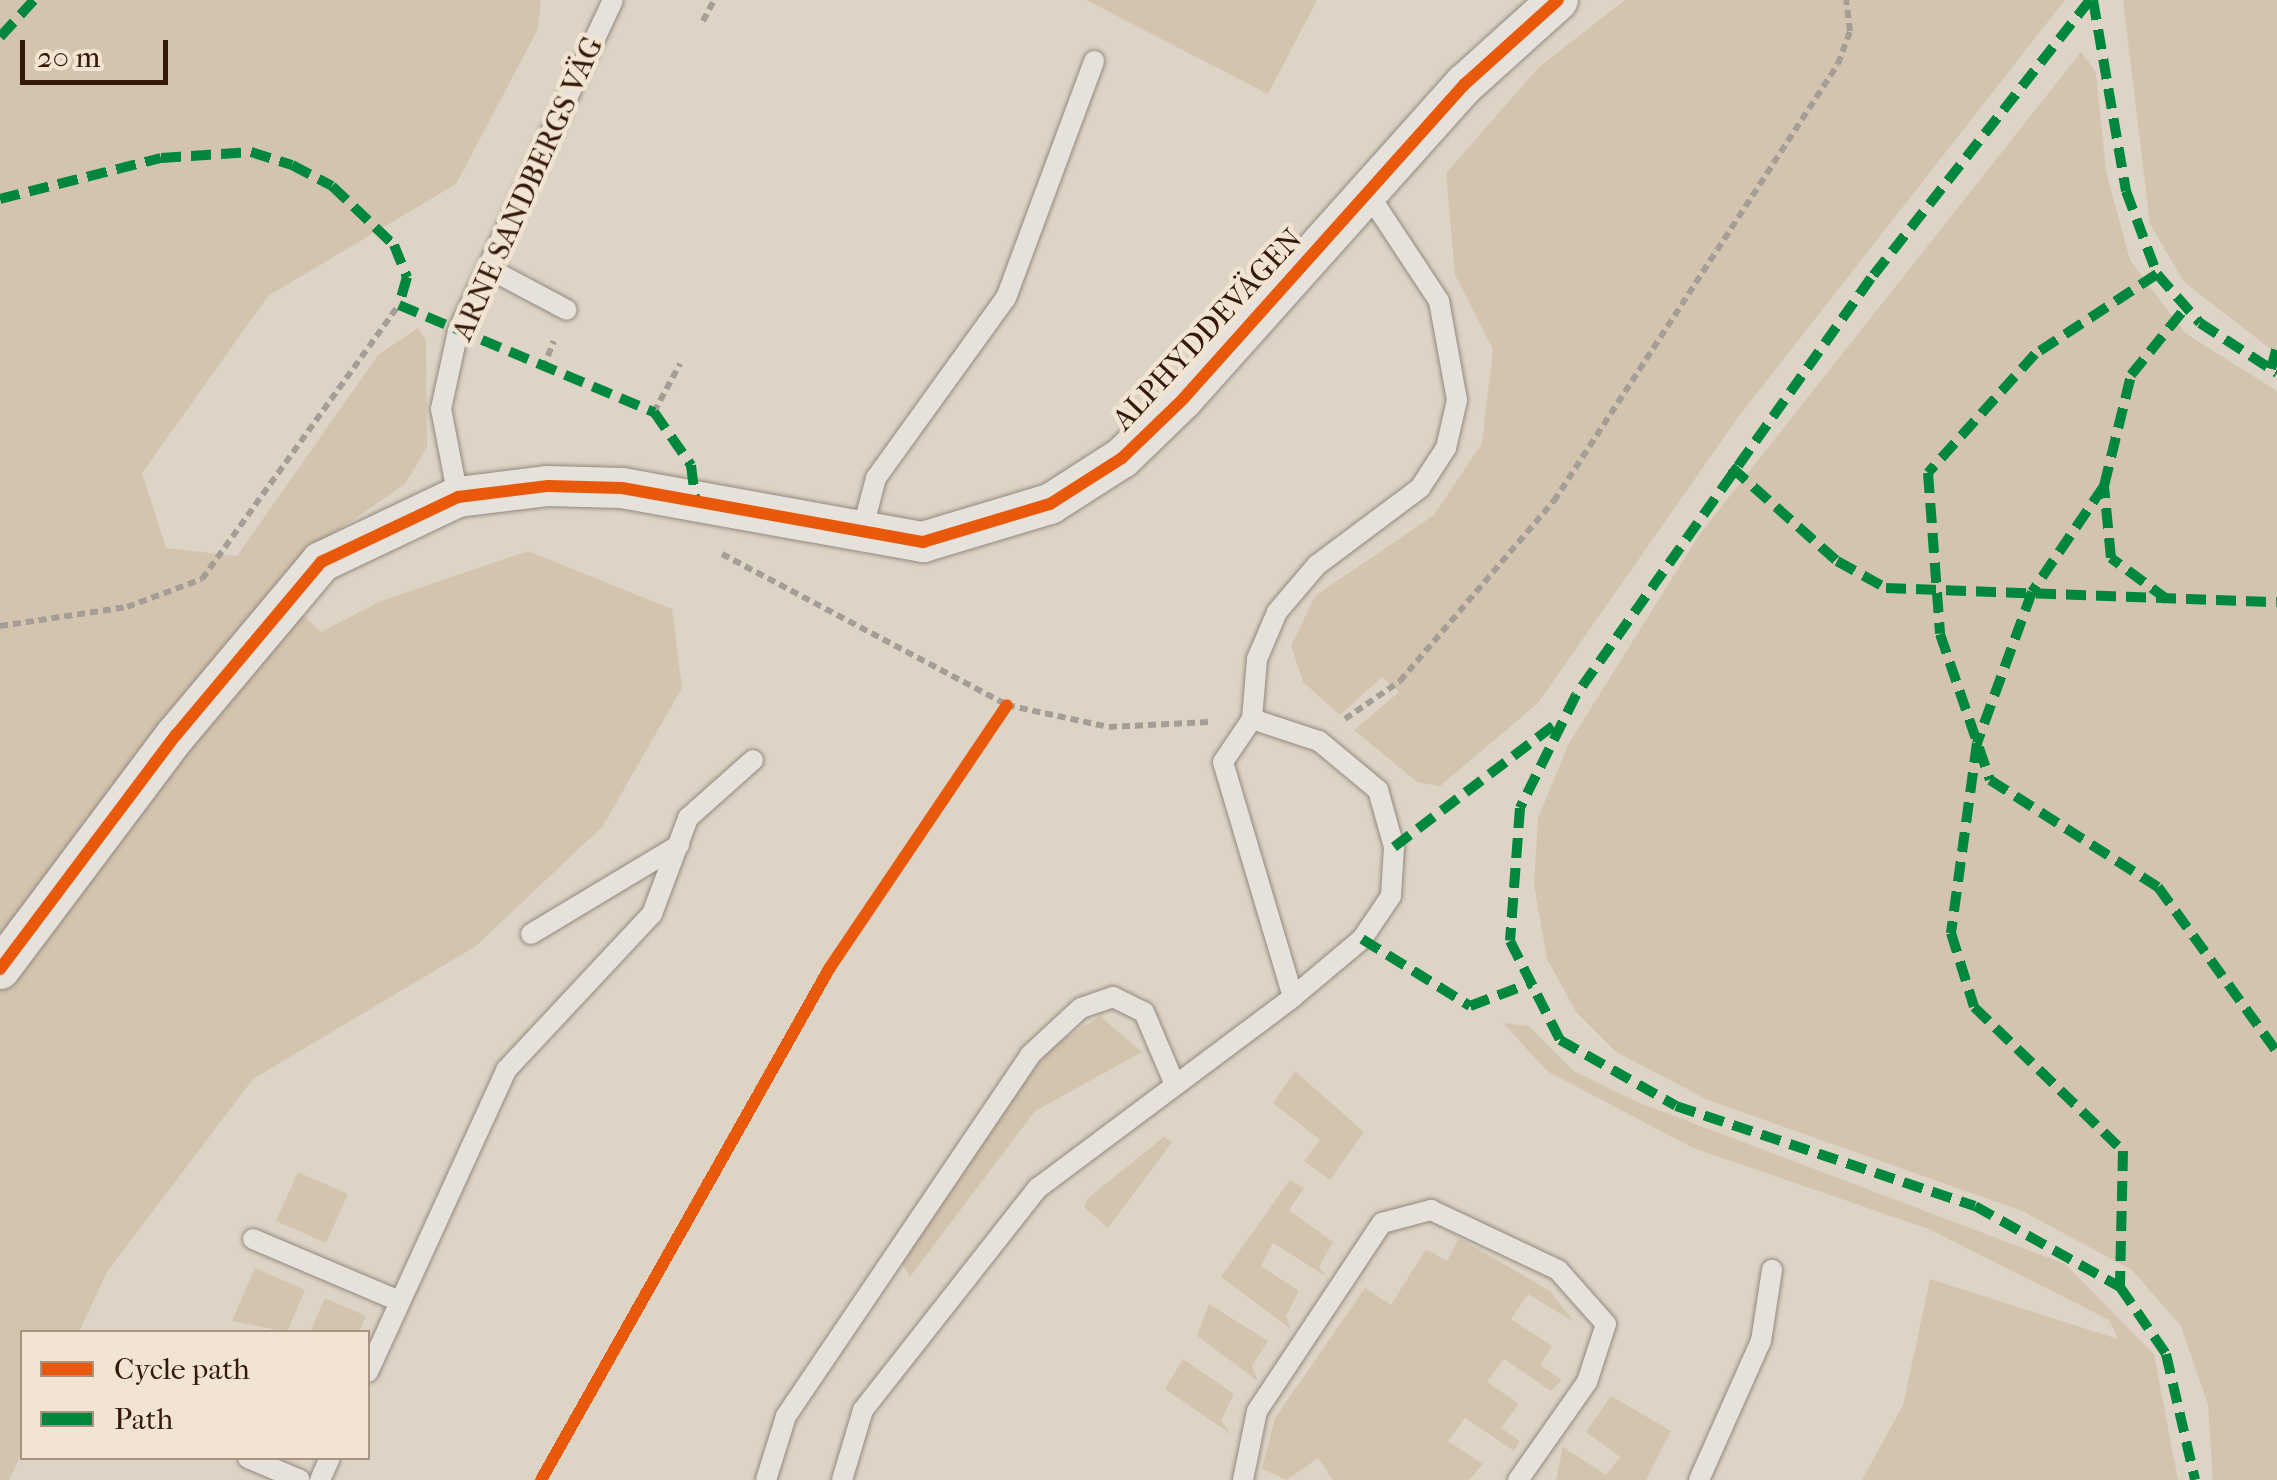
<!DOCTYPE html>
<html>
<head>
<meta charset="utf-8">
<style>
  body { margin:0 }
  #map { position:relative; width:2277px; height:1480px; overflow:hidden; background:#ded4c6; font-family:"IM FELL French Canon",serif }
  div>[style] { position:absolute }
  .green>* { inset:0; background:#d3c4af }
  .path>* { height:6px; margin-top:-3px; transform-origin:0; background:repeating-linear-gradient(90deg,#a49e96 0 8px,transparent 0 13px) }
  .roads { filter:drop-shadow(0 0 2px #92897e) drop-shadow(0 0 2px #92897e) }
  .service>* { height:20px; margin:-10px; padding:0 10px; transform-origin:10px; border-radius:10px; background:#e6e1da }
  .minor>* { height:40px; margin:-20px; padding:0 20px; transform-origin:20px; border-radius:20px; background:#e6e1da }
  .quiet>* { height:10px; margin-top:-5px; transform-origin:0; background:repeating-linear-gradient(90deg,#00873e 0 20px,transparent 0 30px) }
  .cycleway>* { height:12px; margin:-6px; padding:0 6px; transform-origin:6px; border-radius:6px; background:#e8590c }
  span { translate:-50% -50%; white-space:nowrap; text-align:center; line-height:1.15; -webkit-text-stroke:9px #f1e4d3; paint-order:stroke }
  .street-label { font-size:30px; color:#351909 }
  .legend { position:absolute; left:20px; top:1330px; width:350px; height:130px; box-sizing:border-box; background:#f1e4d3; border:2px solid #a69382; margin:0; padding:12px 18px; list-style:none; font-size:30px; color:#351909 }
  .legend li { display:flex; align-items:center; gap:20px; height:50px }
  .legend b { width:50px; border:2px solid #a69382 }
  .scale { position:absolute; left:20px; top:40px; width:148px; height:45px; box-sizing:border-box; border:5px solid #351909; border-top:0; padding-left:12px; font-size:30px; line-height:35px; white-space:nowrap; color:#351909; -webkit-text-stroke:8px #f1e4d3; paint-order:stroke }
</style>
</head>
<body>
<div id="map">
  <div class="green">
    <div style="clip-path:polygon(0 0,541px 0,538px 29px,456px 184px,268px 296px,142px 473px,166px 548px,237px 556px,378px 355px,418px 328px,426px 341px,427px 447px,405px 484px,311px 549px,274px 589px,321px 632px,381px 601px,528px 551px,672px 609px,682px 688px,603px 826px,476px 946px,253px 1079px,107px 1272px,79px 1332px,22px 1332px,22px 1452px,9px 1480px,0 1480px)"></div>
    <div style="clip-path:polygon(1086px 0,1317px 0,1268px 94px)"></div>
    <div style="clip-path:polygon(1625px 0,2065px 0,1739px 416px,1538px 703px,1440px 786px,1417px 782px,1354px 730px,1399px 692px,1382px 677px,1340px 715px,1303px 682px,1291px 646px,1315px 596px,1434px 515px,1482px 443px,1493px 349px,1455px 275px,1446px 173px,1539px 67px)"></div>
    <div style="clip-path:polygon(2123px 0,2277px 0,2277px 354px,2184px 282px,2150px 224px)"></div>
    <div style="clip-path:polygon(2081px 52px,2096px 72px,2106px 171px,2130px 260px,2185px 333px,2277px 391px,2277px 1480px,2213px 1480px,2208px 1405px,2181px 1326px,2132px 1270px,2022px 1211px,1708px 1100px,1616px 1052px,1576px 1012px,1547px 959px,1534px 885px,1538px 818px,1569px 743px,1699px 535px)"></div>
    <div style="clip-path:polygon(1100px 1016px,1142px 1052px,1035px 1111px,910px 1277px,899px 1258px,1011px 1098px,1053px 1046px)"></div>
    <div style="clip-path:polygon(1503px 1023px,1529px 1026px,1574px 1071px,1635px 1101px,2065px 1264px,2154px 1354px,2178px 1480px,1862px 1480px,1903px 1405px,1930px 1279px,2118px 1339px,2109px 1320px,1929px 1229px,1693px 1148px,1547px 1071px)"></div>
    <div style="clip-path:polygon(1295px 1071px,1364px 1132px,1330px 1180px,1304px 1161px,1320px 1140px,1273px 1103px)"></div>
    <div style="clip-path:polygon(1164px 1137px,1172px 1142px,1108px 1228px,1084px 1207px,1088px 1198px)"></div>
    <div style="clip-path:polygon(298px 1172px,348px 1194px,326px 1243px,276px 1221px)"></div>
    <div style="clip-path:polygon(1290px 1180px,1304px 1188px,1289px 1210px,1333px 1242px,1319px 1267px,1327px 1277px,1273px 1243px,1261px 1266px,1299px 1291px,1286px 1316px,1291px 1329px,1221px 1277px)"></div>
    <div style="clip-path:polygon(1459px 1238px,1550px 1291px,1574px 1322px,1528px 1294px,1511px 1319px,1552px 1346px,1540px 1365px,1562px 1380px,1551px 1391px,1504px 1359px,1487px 1382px,1519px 1404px,1501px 1428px,1520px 1441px,1514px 1451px,1465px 1418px,1448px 1441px,1483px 1464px,1469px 1480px,1333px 1480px,1318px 1458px,1287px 1480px,1262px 1469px,1275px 1418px,1365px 1288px,1391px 1305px,1426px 1249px,1447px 1261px)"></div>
    <div style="clip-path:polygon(255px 1268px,305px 1290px,287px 1332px,232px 1321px)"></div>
    <div style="clip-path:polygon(325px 1298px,366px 1316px,359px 1332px,310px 1332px)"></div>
    <div style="clip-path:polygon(1209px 1304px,1268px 1341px,1252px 1366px,1258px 1381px,1197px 1336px)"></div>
    <div style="clip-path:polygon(1183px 1359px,1234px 1394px,1221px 1421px,1232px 1435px,1165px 1389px)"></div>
    <div style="clip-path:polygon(1611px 1396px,1671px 1431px,1646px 1480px,1556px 1480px,1563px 1447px,1606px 1475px,1620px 1457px,1586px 1432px)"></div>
  </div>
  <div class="path">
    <div style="left:703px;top:21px;width:24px;rotate:-62deg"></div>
    <div style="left:543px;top:368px;width:29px;rotate:-68deg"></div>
    <div style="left:654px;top:412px;width:55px;rotate:-61.6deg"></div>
    <div style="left:722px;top:554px;width:323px;rotate:27.9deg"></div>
    <div style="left:1007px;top:705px;width:104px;rotate:12.2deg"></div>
    <div style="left:1109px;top:727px;width:100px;rotate:-2.9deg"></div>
    <div style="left:0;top:626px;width:128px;rotate:-8.5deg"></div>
    <div style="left:127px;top:607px;width:80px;rotate:-20.5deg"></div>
    <div style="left:202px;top:579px;width:337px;rotate:-54.3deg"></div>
    <div style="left:1345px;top:719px;width:67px;rotate:-34.6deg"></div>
    <div style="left:1400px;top:681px;width:237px;rotate:-49.5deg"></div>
    <div style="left:1554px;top:501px;width:521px;rotate:-56.98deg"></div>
    <div style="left:1838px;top:64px;width:35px;rotate:-70deg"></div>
    <div style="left:1850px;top:31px;width:31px;rotate:-97deg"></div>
  </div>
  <div class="roads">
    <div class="service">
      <div style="left:488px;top:268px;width:89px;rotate:28deg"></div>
      <div style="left:458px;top:497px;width:90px;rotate:-100.9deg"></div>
      <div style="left:441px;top:409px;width:80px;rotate:-77.7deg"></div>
      <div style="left:458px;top:331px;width:365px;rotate:-64.9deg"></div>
      <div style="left:861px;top:535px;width:59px;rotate:-75.3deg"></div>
      <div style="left:876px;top:478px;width:222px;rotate:-54.2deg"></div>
      <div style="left:1006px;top:298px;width:253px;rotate:-69.6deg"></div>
      <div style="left:1252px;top:719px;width:71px;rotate:18.2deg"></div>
      <div style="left:1319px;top:741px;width:77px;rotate:39.7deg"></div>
      <div style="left:1378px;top:790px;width:59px;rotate:74.3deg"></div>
      <div style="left:1394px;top:847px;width:49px;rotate:93.5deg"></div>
      <div style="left:1391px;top:896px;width:52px;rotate:124deg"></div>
      <div style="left:1362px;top:939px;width:90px;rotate:140deg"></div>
      <div style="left:1293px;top:997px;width:245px;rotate:-106.6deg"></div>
      <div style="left:1223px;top:762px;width:52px;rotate:-56deg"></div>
      <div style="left:1252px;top:719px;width:60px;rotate:-85.2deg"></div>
      <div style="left:1257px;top:659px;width:51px;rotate:-66.9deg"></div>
      <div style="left:1277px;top:612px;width:62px;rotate:-49.6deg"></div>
      <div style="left:1317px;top:565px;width:129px;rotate:-36.8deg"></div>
      <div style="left:1420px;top:488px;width:48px;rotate:-57deg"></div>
      <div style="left:1446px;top:448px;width:49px;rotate:-77.1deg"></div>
      <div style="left:1457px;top:400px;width:101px;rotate:-100.3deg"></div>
      <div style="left:1439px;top:301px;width:127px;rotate:-123.4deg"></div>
      <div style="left:531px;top:934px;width:173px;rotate:-31deg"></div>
      <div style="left:253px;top:1239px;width:159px;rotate:23deg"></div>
      <div style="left:368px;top:1372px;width:332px;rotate:-65.4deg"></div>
      <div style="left:506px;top:1070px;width:214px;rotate:-46.9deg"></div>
      <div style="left:652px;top:914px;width:103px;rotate:-69.4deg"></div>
      <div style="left:688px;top:818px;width:87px;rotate:-41.7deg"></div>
      <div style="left:248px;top:1458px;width:56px;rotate:22.9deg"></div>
      <div style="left:320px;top:1480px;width:24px;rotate:-66deg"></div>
      <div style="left:766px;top:1480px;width:67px;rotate:-72.6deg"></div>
      <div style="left:786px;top:1416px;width:436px;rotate:-55.9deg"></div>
      <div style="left:1030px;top:1055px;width:69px;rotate:-42.7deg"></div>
      <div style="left:1081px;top:1008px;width:34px;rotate:-19deg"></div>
      <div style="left:1113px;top:997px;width:34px;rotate:26deg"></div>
      <div style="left:1144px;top:1012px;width:74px;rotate:66.9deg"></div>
      <div style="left:842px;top:1480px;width:73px;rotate:-73.3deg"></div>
      <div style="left:863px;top:1410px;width:283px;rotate:-51.8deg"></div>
      <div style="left:1038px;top:1188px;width:319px;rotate:-36.8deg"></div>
      <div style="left:1243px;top:1480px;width:70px;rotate:-78.5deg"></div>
      <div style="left:1257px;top:1411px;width:226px;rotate:-56.4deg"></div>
      <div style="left:1382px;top:1223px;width:51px;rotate:-14.9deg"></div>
      <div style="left:1431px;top:1210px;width:140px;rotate:25.3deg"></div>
      <div style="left:1558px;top:1270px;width:72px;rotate:48.4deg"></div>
      <div style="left:1606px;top:1324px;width:61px;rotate:108.1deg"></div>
      <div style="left:1587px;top:1382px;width:120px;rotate:125.1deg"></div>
      <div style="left:1699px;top:1480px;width:152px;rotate:-66deg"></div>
      <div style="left:1761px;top:1341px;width:72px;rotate:-81.2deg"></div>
    </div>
    <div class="minor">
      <div style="left:0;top:969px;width:293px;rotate:-53.1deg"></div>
      <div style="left:176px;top:735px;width:226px;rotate:-50deg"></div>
      <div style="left:321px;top:562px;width:152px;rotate:-25.4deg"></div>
      <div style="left:458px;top:497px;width:91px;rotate:-7deg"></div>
      <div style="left:548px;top:486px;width:74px;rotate:1.5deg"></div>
      <div style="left:622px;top:488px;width:306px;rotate:10.2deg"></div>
      <div style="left:923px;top:542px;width:133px;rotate:-16.7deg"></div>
      <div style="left:1050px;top:504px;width:85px;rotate:-32.6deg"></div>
      <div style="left:1122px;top:458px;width:85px;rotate:-44deg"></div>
      <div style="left:1183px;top:399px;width:423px;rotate:-48.2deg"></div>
      <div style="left:1465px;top:84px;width:125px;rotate:-42.1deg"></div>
    </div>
  </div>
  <div class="quiet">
    <div style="left:2090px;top:0;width:354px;rotate:128.2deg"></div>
    <div style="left:1871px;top:278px;width:511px;rotate:125.28deg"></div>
    <div style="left:1576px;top:695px;width:126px;rotate:116.4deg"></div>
    <div style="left:1520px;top:808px;width:133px;rotate:94.3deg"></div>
    <div style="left:1510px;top:941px;width:111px;rotate:63.2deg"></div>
    <div style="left:1560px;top:1040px;width:133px;rotate:29.6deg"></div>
    <div style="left:1676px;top:1106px;width:315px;rotate:18.5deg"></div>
    <div style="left:1975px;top:1206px;width:166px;rotate:29.2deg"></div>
    <div style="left:2120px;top:1287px;width:81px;rotate:55.5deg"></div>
    <div style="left:2166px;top:1354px;width:129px;rotate:77deg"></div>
    <div style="left:2093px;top:0;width:194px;rotate:80.2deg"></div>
    <div style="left:2126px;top:191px;width:89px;rotate:69.5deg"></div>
    <div style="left:2157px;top:274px;width:65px;rotate:48.7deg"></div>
    <div style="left:2200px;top:323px;width:92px;rotate:33deg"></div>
    <div style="left:0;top:37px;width:50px;rotate:-47.4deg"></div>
    <div style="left:0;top:199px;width:166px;rotate:-14.3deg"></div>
    <div style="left:161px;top:158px;width:90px;rotate:-3.8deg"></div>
    <div style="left:251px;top:152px;width:43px;rotate:17.6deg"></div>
    <div style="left:292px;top:165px;width:45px;rotate:27.7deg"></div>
    <div style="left:332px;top:186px;width:86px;rotate:43.6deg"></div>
    <div style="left:394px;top:245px;width:35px;rotate:68deg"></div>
    <div style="left:407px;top:277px;width:29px;rotate:106deg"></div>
    <div style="left:399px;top:305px;width:277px;rotate:22.8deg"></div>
    <div style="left:654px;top:412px;width:65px;rotate:55.1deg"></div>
    <div style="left:691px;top:465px;width:38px;rotate:83deg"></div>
    <div style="left:2157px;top:274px;width:146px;rotate:146.7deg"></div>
    <div style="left:2035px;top:354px;width:160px;rotate:132deg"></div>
    <div style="left:1928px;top:473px;width:161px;rotate:85.7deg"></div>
    <div style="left:1940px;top:634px;width:154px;rotate:71.1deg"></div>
    <div style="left:1990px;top:780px;width:199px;rotate:32.5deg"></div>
    <div style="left:2158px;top:887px;width:203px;rotate:54.2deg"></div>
    <div style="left:2271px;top:369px;width:23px;rotate:-75deg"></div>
    <div style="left:1731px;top:467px;width:142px;rotate:41.6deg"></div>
    <div style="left:1837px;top:561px;width:56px;rotate:28.9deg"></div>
    <div style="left:1886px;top:588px;width:391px;rotate:2.1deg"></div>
    <div style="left:2104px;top:486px;width:128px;rotate:124.2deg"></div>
    <div style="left:2032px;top:592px;width:161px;rotate:110deg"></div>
    <div style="left:1977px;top:743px;width:192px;rotate:97.8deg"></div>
    <div style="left:1951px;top:933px;width:77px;rotate:72.7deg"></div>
    <div style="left:1974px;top:1007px;width:207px;rotate:44deg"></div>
    <div style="left:2123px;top:1151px;width:136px;rotate:91.3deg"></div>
    <div style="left:2168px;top:600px;width:71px;rotate:-143.6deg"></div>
    <div style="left:2111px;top:558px;width:72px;rotate:-95.6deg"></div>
    <div style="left:2104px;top:486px;width:114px;rotate:-76.3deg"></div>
    <div style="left:2131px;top:375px;width:87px;rotate:-51deg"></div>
    <div style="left:1394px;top:847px;width:210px;rotate:-37.3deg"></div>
    <div style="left:1362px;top:939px;width:127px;rotate:31.8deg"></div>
    <div style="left:1470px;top:1006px;width:65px;rotate:-20.7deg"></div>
  </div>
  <div class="cycleway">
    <div style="left:0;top:969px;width:293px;rotate:-53.1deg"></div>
    <div style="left:176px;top:735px;width:226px;rotate:-50deg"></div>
    <div style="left:321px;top:562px;width:152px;rotate:-25.4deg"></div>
    <div style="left:458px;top:497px;width:91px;rotate:-7deg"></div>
    <div style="left:548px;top:486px;width:74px;rotate:1.5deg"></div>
    <div style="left:622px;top:488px;width:306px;rotate:10.2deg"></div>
    <div style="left:923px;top:542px;width:133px;rotate:-16.7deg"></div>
    <div style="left:1050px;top:504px;width:85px;rotate:-32.6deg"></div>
    <div style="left:1122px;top:458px;width:85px;rotate:-44deg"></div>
    <div style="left:1183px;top:399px;width:423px;rotate:-48.2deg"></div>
    <div style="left:1465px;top:84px;width:125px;rotate:-42.1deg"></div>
    <div style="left:541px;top:1480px;width:587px;rotate:-60.59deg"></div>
    <div style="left:829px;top:969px;width:318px;rotate:-56deg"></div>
  </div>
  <div class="street-label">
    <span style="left:528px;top:189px;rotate:-66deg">ARNE SANDBERGS VÄG</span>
    <span style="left:1208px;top:330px;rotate:-47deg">ALPHYDDEVÄGEN</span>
  </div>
  <ul class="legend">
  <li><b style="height:12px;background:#e8590c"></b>Cycle path</li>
  <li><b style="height:12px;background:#00873e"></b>Path</li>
  </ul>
  <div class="scale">20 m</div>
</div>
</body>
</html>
